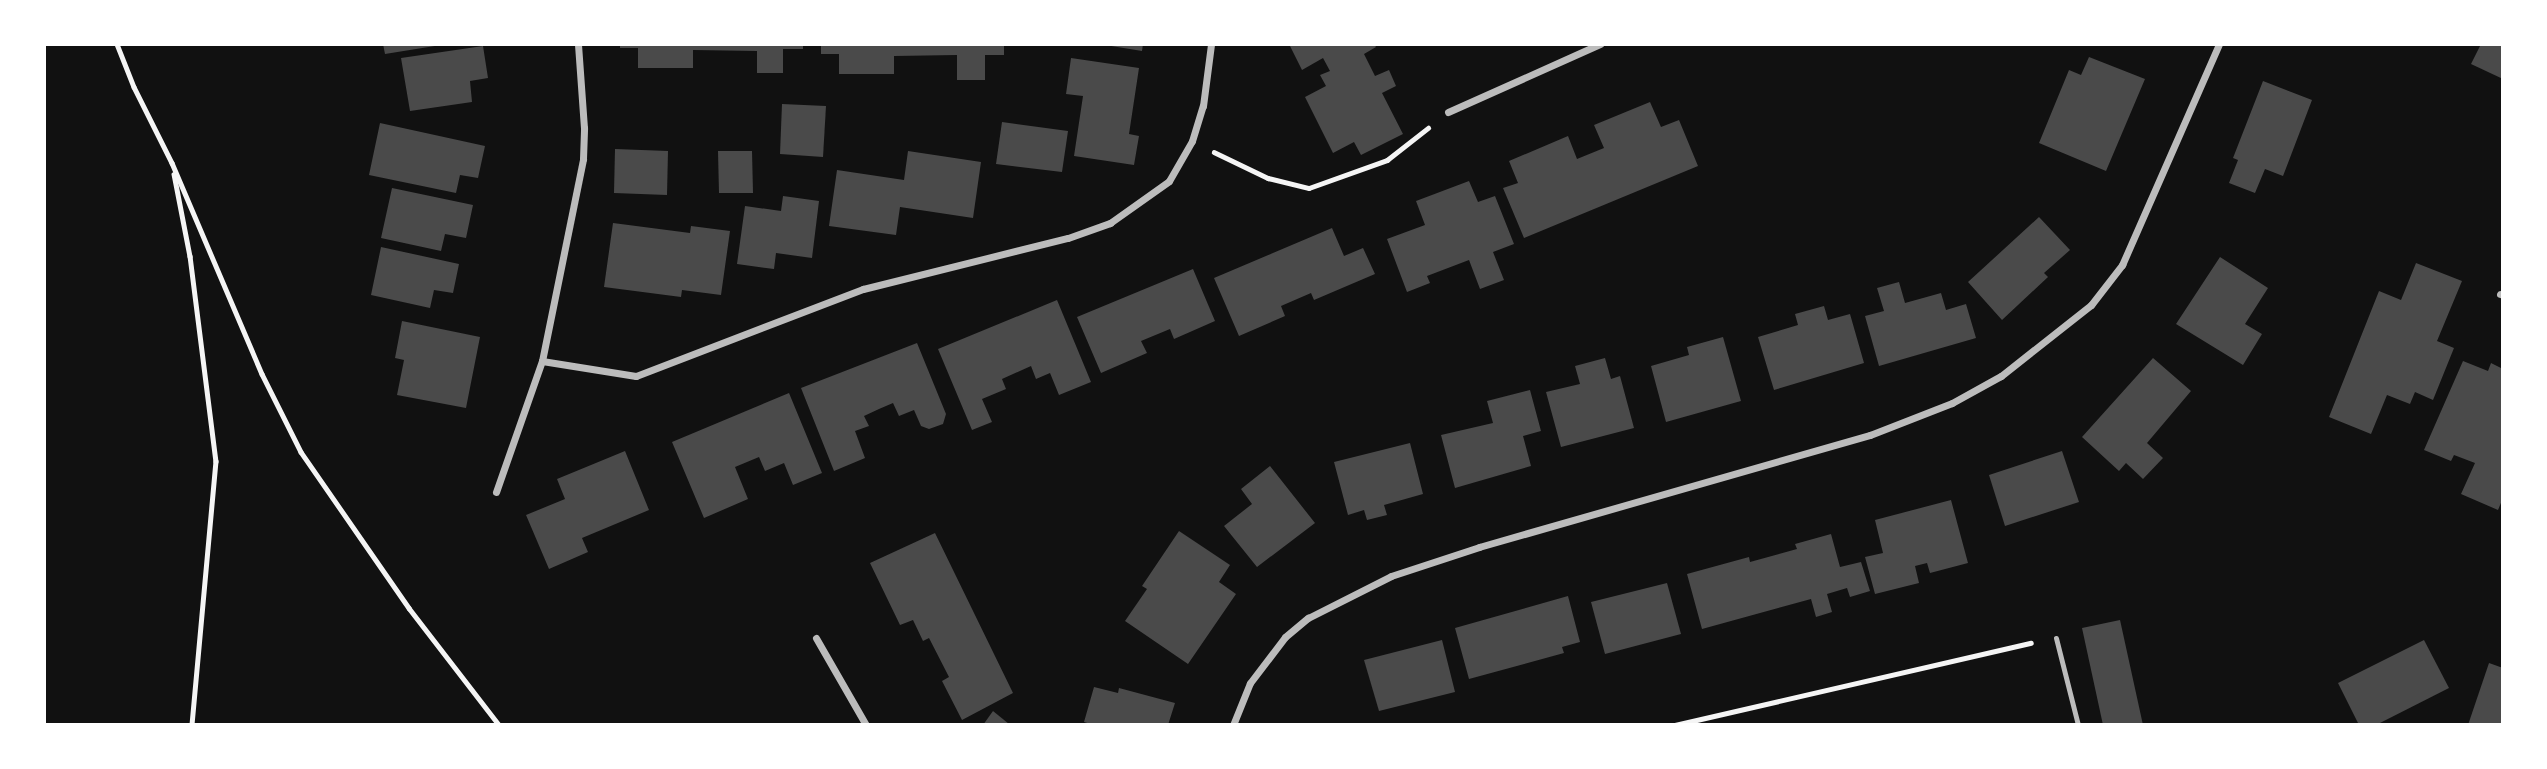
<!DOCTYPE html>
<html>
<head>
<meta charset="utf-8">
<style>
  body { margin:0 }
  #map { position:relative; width:2547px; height:769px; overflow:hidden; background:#111; font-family:"Sofia Sans Condensed",sans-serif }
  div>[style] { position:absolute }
  .building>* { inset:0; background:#4a4a4a }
  .path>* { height:4.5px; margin:-2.25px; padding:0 2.25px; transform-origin:2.25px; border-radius:2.25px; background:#f5f5f5 }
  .service>* { height:5px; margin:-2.5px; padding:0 2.5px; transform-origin:2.5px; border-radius:2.5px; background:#bcbcbc }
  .minor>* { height:7px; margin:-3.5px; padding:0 3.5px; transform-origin:3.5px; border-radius:3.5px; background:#bcbcbc }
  span { translate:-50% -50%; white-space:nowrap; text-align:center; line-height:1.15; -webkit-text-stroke:5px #fff; paint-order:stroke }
  .frame { position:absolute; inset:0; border:46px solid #fff; pointer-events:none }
</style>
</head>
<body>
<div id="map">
  <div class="building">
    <div style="clip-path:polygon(383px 44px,441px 44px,441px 45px,385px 54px)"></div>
    <div style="clip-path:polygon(620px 44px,803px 44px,803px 49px,783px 49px,783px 73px,757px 73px,757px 51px,693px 50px,693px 68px,638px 68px,638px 48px,620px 48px)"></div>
    <div style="clip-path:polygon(821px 44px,1004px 44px,1004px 55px,985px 55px,985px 80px,957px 80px,957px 55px,894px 56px,894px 74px,839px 74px,839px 54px,821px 54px)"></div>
    <div style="clip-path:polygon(1099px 44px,1143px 44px,1142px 51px)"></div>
    <div style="clip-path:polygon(1289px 44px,1374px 44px,1376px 47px,1364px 54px,1375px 76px,1389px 70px,1396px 86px,1382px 93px,1403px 134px,1361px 155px,1354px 142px,1333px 153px,1305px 97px,1326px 86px,1320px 75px,1330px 71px,1323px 58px,1302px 70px)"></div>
    <div style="clip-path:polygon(2481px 44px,2503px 44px,2503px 79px,2471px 64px)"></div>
    <div style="clip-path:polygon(483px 46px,488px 78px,470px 81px,472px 102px,410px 111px,401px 58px)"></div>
    <div style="clip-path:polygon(2089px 57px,2145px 79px,2106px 171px,2039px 143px,2069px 70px,2081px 75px)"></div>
    <div style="clip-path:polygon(1071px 58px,1139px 68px,1129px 134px,1139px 136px,1134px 165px,1074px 156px,1083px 96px,1066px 94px)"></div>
    <div style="clip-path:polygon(2263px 81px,2312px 100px,2283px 176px,2265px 169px,2255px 193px,2229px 183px,2238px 160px,2233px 158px)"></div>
    <div style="clip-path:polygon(1650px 102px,1661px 127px,1679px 120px,1698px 166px,1524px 238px,1503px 188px,1518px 183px,1509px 161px,1568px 136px,1577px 159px,1604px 148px,1594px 125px)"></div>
    <div style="clip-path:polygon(782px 104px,826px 106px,823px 157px,780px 154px)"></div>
    <div style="clip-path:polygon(1002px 122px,1068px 131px,1062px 172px,996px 164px)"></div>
    <div style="clip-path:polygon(380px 123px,485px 146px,478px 178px,460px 175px,456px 193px,369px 175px)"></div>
    <div style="clip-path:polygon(615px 149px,668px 151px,667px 195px,614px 193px)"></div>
    <div style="clip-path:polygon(718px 151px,752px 151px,753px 193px,719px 193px)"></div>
    <div style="clip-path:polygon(908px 151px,981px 162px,973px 218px,900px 207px,896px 235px,829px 226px,837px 170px,904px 180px)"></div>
    <div style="clip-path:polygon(1469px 181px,1478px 202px,1495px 196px,1514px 244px,1493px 252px,1504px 280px,1480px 289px,1469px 260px,1427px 276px,1430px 283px,1407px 292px,1387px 239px,1425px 225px,1416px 201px)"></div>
    <div style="clip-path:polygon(392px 188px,473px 205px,466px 238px,445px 234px,441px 251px,381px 238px)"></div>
    <div style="clip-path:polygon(783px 196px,819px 201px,812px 258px,776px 253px,774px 269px,737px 264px,745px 206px,781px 211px)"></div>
    <div style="clip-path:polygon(2039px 217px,2070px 250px,2044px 273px,2048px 277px,2002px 320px,1968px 282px)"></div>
    <div style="clip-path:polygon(613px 223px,690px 233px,691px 226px,730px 231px,721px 295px,682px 290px,681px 297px,604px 287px)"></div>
    <div style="clip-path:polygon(1332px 228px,1344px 256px,1363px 248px,1375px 274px,1314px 300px,1311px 293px,1281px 306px,1285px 316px,1239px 336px,1214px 278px)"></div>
    <div style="clip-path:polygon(381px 247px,459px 264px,453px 293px,434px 290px,430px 308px,371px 295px)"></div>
    <div style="clip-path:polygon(2220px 257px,2268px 288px,2245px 324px,2262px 334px,2243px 365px,2176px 324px)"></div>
    <div style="clip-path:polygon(2416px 263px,2462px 281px,2437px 341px,2454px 348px,2433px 400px,2415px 392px,2410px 404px,2387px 395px,2371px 434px,2329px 417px,2379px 291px,2401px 300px)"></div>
    <div style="clip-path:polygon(1193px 269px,1215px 321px,1174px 339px,1170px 329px,1141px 341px,1147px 353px,1101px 373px,1077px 317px)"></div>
    <div style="clip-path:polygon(1899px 282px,1905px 303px,1941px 293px,1946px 310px,1966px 304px,1976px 338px,1879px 366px,1865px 316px,1884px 311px,1877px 288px)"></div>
    <div style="clip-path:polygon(1057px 300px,1091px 382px,1059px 395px,1050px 373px,1036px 379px,1031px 366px,1002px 379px,1006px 389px,982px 399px,992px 422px,972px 430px,938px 349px)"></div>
    <div style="clip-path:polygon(1824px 306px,1828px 320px,1850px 314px,1864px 363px,1774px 390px,1758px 337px,1798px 325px,1795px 314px)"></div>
    <div style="clip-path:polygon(402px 321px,480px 337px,466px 408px,397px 395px,404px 360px,395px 358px)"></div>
    <div style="clip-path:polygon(1723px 337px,1741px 401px,1666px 422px,1651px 366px,1689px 355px,1687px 347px)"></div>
    <div style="clip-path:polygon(917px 343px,946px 414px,943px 424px,929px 429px,921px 426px,914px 410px,899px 416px,893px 403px,879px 409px,864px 416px,869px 426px,855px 431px,865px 458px,834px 471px,801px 388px)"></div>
    <div style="clip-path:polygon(1605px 358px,1611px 379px,1620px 376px,1634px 428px,1561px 447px,1546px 392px,1580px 384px,1575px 366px)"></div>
    <div style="clip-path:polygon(2153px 358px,2191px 391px,2147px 443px,2163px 458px,2143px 479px,2126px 463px,2119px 471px,2082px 437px)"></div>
    <div style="clip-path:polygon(2463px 361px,2488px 371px,2491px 363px,2503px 369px,2503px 498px,2498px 510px,2461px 494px,2475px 463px,2454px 455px,2451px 461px,2424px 450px)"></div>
    <div style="clip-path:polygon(1530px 390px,1541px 431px,1523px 436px,1531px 466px,1455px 488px,1441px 435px,1493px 423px,1487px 401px)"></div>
    <div style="clip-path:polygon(789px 393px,822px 473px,793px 485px,784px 463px,765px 471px,759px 457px,735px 467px,748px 499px,704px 518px,672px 442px)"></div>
    <div style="clip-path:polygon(1410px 443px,1423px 494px,1384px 505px,1387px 515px,1367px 520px,1364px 510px,1348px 515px,1334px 462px)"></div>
    <div style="clip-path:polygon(625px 451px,649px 510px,582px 538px,588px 552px,549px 569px,526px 515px,565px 499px,557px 479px)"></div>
    <div style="clip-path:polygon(2062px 451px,2079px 502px,2005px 526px,1989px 475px)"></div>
    <div style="clip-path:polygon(1270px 466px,1315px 523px,1257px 567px,1224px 526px,1252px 504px,1241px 489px)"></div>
    <div style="clip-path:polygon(1951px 500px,1968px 563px,1930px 573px,1927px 563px,1915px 566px,1919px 583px,1875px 594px,1865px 557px,1883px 553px,1875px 520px)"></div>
    <div style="clip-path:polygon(1179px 531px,1230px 565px,1219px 582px,1236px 594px,1188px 664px,1125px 621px,1147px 589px,1142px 586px)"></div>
    <div style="clip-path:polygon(935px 533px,1013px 693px,962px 720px,942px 681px,949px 677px,929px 638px,923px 641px,913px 620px,900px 625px,870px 563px)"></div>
    <div style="clip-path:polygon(1831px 534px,1840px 567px,1861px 562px,1870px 591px,1850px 597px,1847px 588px,1827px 594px,1832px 612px,1816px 617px,1811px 599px,1702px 629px,1687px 574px,1749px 557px,1750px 562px,1797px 549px,1795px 544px)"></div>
    <div style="clip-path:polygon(1667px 583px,1681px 634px,1605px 654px,1591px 602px)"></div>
    <div style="clip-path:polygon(1568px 596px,1580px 642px,1562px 647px,1564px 653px,1469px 679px,1455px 628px)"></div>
    <div style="clip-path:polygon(2120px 620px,2143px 725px,2103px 725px,2082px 628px)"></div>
    <div style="clip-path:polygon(1442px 640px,1455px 692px,1379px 711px,1364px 660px)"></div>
    <div style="clip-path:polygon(2424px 640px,2449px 688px,2376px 725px,2359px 725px,2338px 683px)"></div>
    <div style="clip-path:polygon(2489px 663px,2503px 668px,2503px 725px,2468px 725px)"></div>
    <div style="clip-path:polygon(1094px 687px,1118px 693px,1119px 688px,1175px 703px,1168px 725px,1094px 725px,1084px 722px)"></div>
    <div style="clip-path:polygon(993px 711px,1009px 724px,1008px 725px,983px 725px)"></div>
  </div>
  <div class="path">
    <div style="left:117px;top:44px;width:46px;rotate:68.4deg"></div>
    <div style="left:134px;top:87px;width:85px;rotate:63.4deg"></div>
    <div style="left:172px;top:163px;width:229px;rotate:66.9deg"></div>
    <div style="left:262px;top:374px;width:87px;rotate:63.4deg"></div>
    <div style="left:301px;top:452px;width:190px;rotate:55.3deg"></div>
    <div style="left:409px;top:608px;width:148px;rotate:52.4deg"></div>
    <div style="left:1214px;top:152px;width:60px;rotate:25.7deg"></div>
    <div style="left:1268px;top:178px;width:42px;rotate:13.7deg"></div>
    <div style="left:1309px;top:188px;width:83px;rotate:-19.7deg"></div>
    <div style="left:1387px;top:160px;width:52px;rotate:-38deg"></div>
    <div style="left:174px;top:174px;width:84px;rotate:79deg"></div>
    <div style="left:190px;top:256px;width:207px;rotate:82.8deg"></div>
    <div style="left:216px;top:461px;width:265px;rotate:95.2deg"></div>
    <div style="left:1675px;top:725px;width:365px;rotate:-13deg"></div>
  </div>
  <div class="service">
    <div style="left:2056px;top:638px;width:90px;rotate:75.8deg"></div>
  </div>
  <div class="minor">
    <div style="left:1448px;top:112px;width:167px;rotate:-24.1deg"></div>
    <div style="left:2500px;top:294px;width:3px;rotate:18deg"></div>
    <div style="left:542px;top:361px;width:95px;rotate:9.1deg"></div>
    <div style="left:636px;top:376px;width:243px;rotate:-21deg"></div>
    <div style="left:863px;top:289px;width:211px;rotate:-14deg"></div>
    <div style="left:1068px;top:238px;width:45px;rotate:-19.7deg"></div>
    <div style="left:1110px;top:223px;width:72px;rotate:-35.4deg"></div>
    <div style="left:1169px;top:181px;width:46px;rotate:-60.1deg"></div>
    <div style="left:1192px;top:141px;width:37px;rotate:-73deg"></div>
    <div style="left:1203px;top:106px;width:63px;rotate:-82.6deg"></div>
    <div style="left:496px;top:492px;width:139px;rotate:-70.7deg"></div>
    <div style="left:542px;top:361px;width:206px;rotate:-78.5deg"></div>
    <div style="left:583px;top:159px;width:31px;rotate:-88deg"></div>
    <div style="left:584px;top:128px;width:84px;rotate:-94.1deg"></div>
    <div style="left:816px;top:638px;width:100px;rotate:60.1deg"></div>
    <div style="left:1233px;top:725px;width:45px;rotate:-68deg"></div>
    <div style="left:1250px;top:683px;width:58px;rotate:-52.7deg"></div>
    <div style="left:1285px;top:637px;width:30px;rotate:-40deg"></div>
    <div style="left:1308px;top:618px;width:93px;rotate:-26.8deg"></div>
    <div style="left:1391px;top:576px;width:93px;rotate:-18.2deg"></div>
    <div style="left:1479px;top:547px;width:407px;rotate:-16deg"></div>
    <div style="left:1870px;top:435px;width:88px;rotate:-21.3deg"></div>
    <div style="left:1952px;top:403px;width:56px;rotate:-28.9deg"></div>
    <div style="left:2001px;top:376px;width:115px;rotate:-38.3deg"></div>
    <div style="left:2091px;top:305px;width:51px;rotate:-52.2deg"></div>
    <div style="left:2122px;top:265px;width:241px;rotate:-66.3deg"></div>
  </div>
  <div class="frame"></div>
</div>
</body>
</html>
